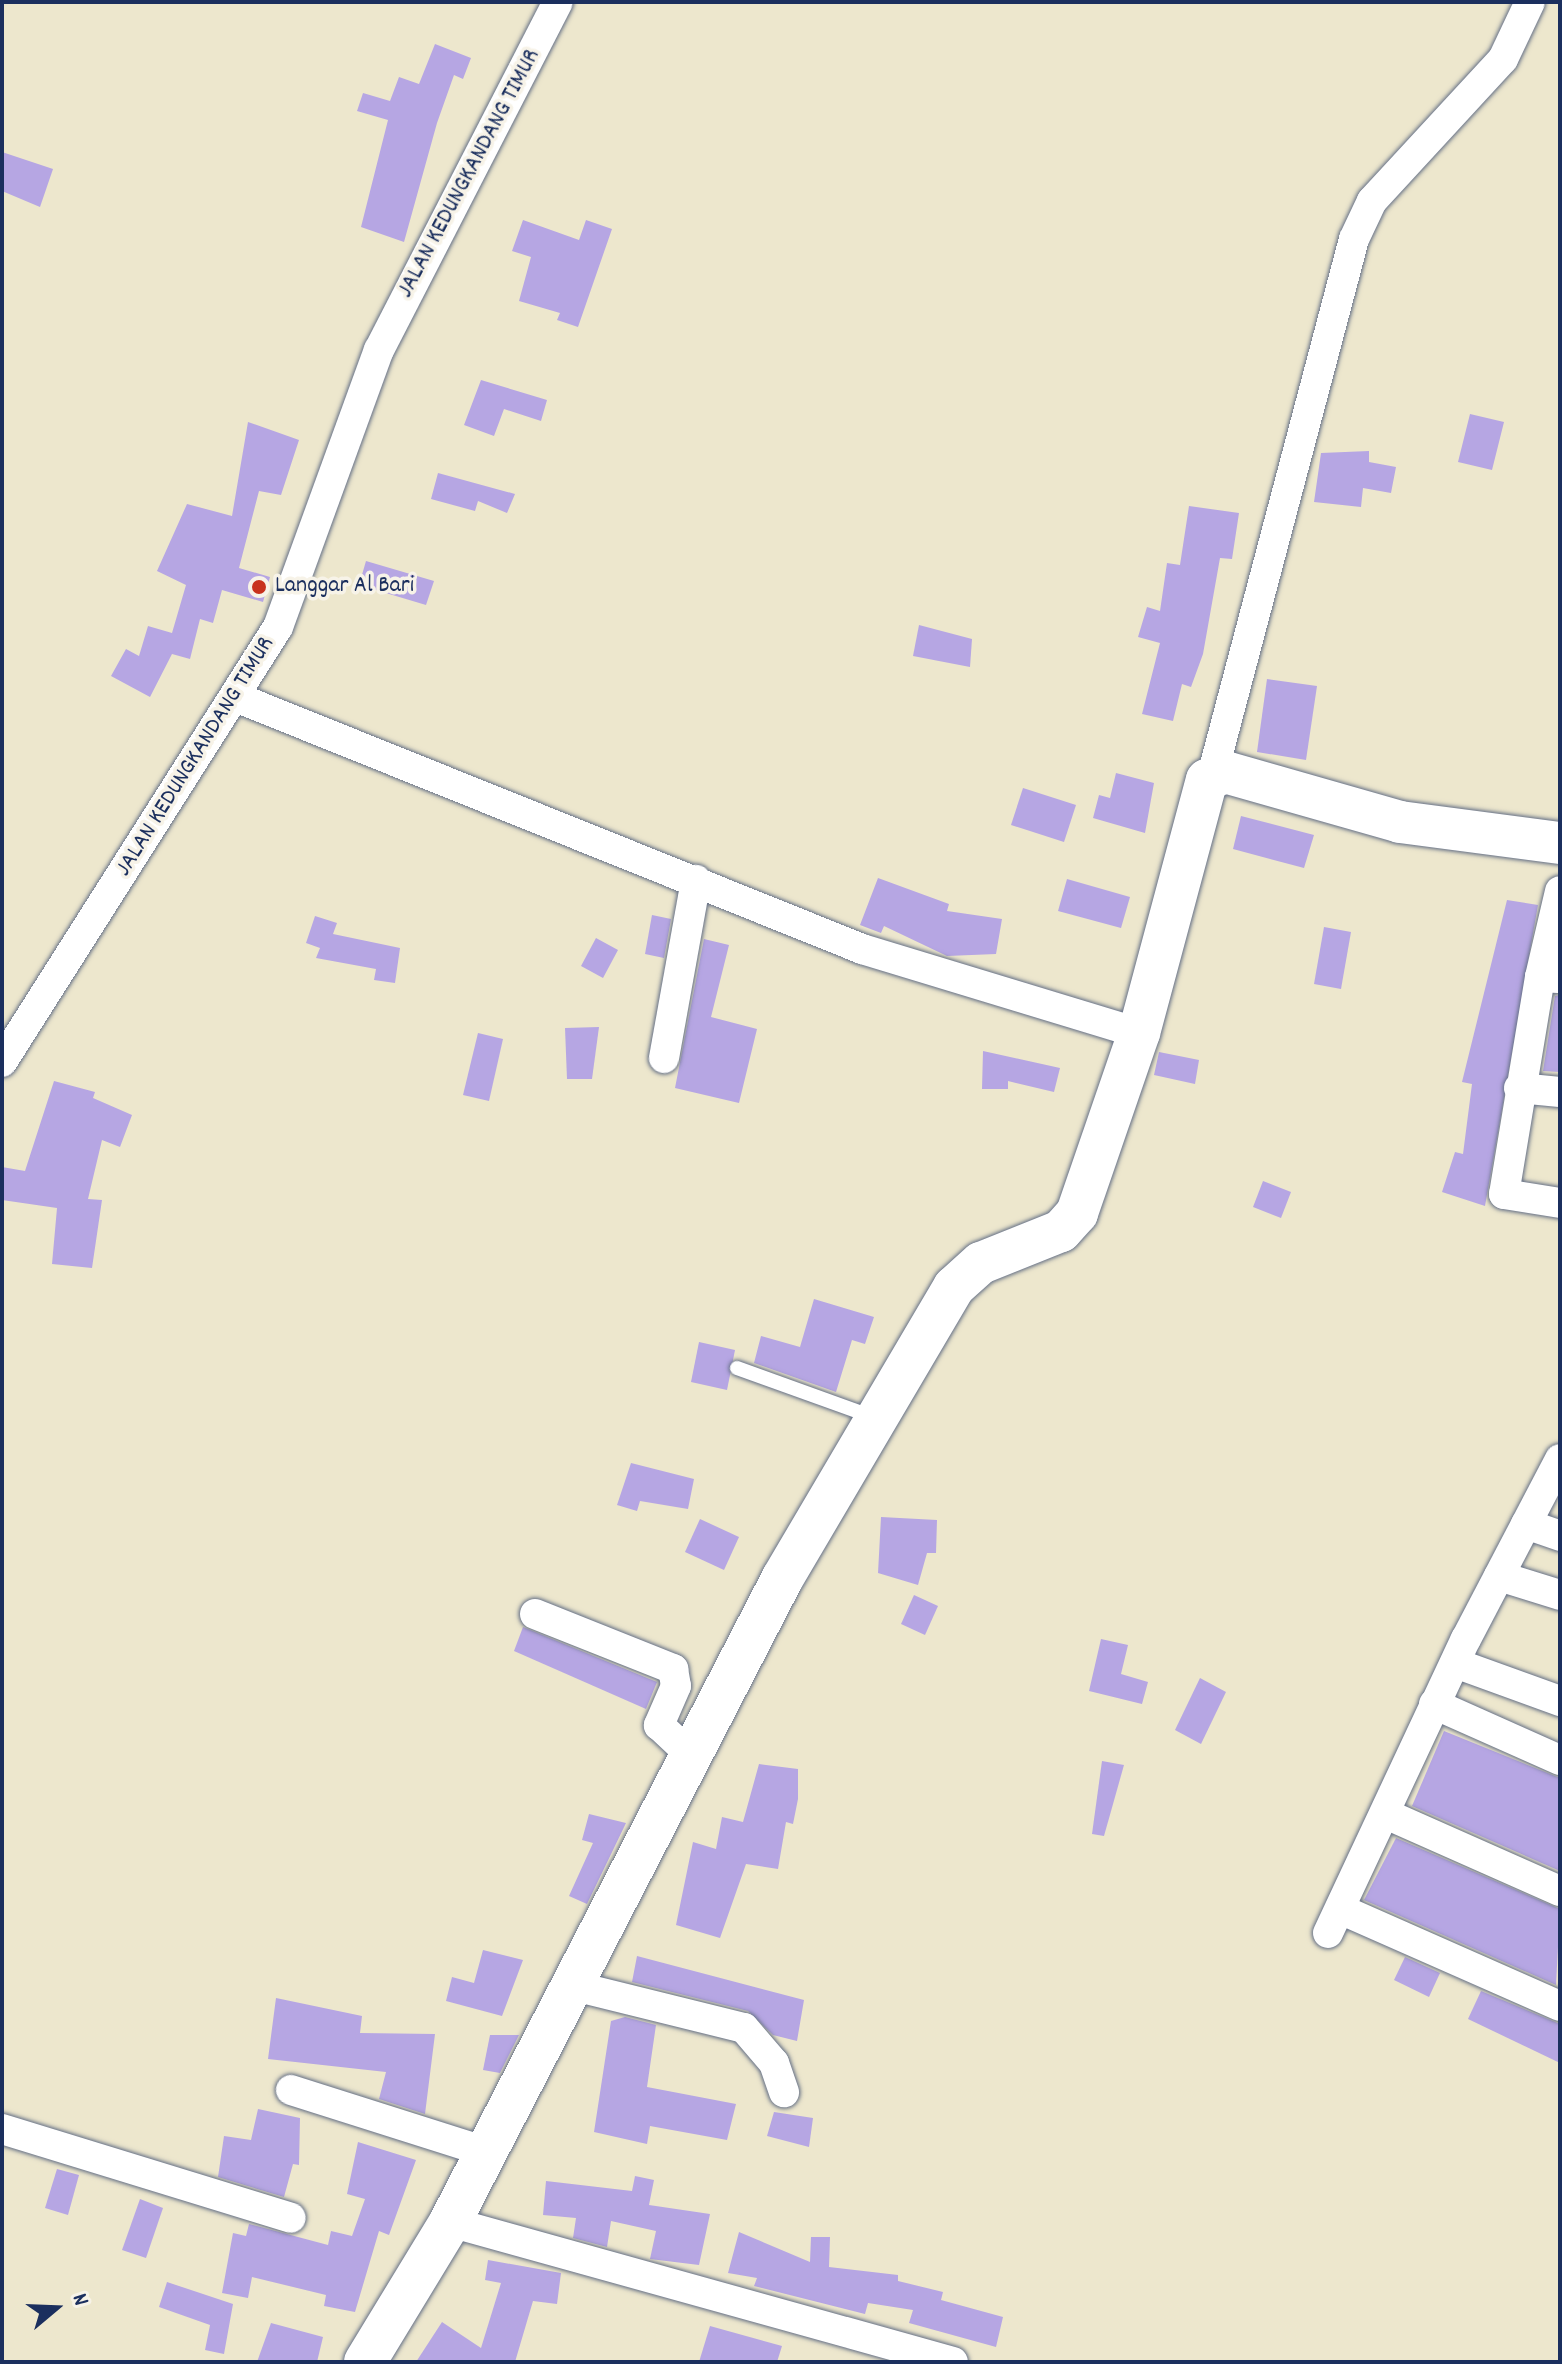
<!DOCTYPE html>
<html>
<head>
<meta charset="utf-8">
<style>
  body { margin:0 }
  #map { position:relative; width:1562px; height:2364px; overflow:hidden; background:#ede7cd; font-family:Dekko,sans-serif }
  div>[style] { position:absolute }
  .building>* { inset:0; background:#b6a6e3 }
  .roads { filter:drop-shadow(0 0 2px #646f85) drop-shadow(0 0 2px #646f85) }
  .lane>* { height:14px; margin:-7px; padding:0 7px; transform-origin:7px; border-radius:7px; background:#fff }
  .street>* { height:30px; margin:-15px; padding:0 15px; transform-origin:15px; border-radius:15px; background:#fff }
  .secondary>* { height:42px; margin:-21px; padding:0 21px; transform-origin:21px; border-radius:21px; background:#fff }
  .dots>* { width:22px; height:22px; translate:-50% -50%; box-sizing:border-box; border:4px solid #f7f3e8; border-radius:50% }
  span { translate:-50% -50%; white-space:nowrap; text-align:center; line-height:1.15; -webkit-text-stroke:7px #f7f3e8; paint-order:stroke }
  .street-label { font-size:24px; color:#1b2f5e }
  .poi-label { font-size:24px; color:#1b2f5e }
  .left { translate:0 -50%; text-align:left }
  .frame { position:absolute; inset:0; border:4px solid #1b2f5e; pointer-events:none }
  .north { position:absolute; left:16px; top:2268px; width:80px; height:80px; -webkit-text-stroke:6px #f7f3e8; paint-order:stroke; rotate:71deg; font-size:22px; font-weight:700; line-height:32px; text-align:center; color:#1b2f5e }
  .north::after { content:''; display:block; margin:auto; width:28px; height:36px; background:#1b2f5e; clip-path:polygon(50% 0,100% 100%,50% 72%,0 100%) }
</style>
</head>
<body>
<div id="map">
  <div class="building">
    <div style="clip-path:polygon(435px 44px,471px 58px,463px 79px,454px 75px,437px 123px,404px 242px,361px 227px,388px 120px,357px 111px,363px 93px,390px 101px,399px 77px,419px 84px)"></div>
    <div style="clip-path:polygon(2px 152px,53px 169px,40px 207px,2px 191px)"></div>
    <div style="clip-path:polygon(523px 220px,579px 240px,586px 220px,612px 229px,578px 327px,557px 320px,560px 313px,519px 301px,531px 257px,512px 251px)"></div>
    <div style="clip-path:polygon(481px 380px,547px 400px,541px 421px,504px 409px,494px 436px,464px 425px)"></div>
    <div style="clip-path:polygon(1470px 414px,1504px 422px,1492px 470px,1458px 462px)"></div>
    <div style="clip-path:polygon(248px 422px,299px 440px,281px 495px,259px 491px,239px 568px,270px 577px,263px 602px,222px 590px,213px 623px,200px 619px,190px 659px,172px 654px,150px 697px,111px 676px,126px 649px,139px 656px,148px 626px,172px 633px,186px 585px,157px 571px,187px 504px,232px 516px)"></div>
    <div style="clip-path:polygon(1369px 451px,1369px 462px,1396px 467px,1391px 493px,1363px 488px,1361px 507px,1314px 502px,1321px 453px)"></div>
    <div style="clip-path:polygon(438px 473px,515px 494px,507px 513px,478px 501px,475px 511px,431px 499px)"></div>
    <div style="clip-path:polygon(1189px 506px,1239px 513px,1232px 559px,1220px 558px,1203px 654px,1191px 687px,1182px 684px,1173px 721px,1142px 714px,1160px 643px,1138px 637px,1147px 607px,1160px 611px,1167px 563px,1180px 565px)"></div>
    <div style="clip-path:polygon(366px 561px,434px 581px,426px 605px,359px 585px)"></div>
    <div style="clip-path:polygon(919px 625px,972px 639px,970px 667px,913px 656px)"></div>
    <div style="clip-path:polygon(1267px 679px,1317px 686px,1306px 760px,1257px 752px)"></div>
    <div style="clip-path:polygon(1116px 773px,1154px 783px,1145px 833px,1093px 818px,1099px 795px,1110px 798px)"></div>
    <div style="clip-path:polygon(1023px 788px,1076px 805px,1064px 842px,1011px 825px)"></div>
    <div style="clip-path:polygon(1241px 816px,1314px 835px,1304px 868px,1233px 849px)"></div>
    <div style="clip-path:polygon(878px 878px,949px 904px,947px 911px,1002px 919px,996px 954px,947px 956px,884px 926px,881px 933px,860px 925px)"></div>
    <div style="clip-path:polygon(1067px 879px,1130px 897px,1121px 928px,1058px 911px)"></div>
    <div style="clip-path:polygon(1507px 900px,1538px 905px,1485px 1206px,1442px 1192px,1455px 1152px,1463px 1154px,1472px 1084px,1462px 1082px)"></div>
    <div style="clip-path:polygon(652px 915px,671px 919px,664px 958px,645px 954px)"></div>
    <div style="clip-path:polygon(315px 916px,337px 923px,333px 934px,400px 948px,395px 983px,374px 980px,376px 969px,316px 958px,320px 948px,306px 943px)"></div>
    <div style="clip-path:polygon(1324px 927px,1351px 932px,1341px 989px,1314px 984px)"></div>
    <div style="clip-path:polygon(596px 938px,618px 950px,603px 978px,581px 966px)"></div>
    <div style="clip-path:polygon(704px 939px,729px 945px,711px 1017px,757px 1029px,739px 1103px,675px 1088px)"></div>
    <div style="clip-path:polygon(1560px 995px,1560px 1072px,1543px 1071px,1555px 996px)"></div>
    <div style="clip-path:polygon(599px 1027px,592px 1079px,567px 1079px,565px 1028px)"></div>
    <div style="clip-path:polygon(478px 1033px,503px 1039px,489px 1101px,463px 1095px)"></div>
    <div style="clip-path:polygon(983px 1051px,1060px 1068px,1054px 1092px,1008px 1081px,1008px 1089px,982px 1089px)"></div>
    <div style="clip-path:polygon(1159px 1052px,1199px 1060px,1195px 1084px,1154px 1075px)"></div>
    <div style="clip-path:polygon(54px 1081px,95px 1092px,93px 1098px,132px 1115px,120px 1147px,102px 1140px,88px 1199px,102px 1200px,92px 1268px,52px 1264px,57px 1208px,2px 1200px,2px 1167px,25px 1171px)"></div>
    <div style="clip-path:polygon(1263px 1181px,1291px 1192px,1281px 1218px,1253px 1207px)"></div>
    <div style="clip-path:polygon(814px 1299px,874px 1317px,865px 1344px,852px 1340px,836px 1392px,754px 1363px,761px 1336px,800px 1347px)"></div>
    <div style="clip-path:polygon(699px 1342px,735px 1350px,727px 1390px,691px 1382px)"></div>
    <div style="clip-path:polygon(631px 1463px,694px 1479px,688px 1509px,640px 1501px,637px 1511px,617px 1505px)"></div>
    <div style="clip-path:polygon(881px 1517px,937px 1520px,936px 1553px,927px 1553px,918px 1585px,878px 1573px)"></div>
    <div style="clip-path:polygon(700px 1519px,739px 1537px,724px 1570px,685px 1552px)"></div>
    <div style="clip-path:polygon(914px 1595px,938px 1606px,925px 1635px,901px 1624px)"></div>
    <div style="clip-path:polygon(523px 1627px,657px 1682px,646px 1709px,514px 1651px)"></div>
    <div style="clip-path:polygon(1101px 1639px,1128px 1645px,1121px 1674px,1148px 1682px,1142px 1704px,1089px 1691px)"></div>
    <div style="clip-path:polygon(1200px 1678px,1226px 1692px,1201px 1744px,1175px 1730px)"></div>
    <div style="clip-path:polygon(1444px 1731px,1560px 1778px,1560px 1871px,1412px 1806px)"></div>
    <div style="clip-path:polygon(1102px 1761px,1124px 1765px,1104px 1836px,1092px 1834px)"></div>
    <div style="clip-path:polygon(759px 1764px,798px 1769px,798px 1799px,793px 1824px,786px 1822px,778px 1869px,746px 1864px,720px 1938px,676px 1925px,693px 1842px,716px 1849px,722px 1817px,743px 1822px)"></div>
    <div style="clip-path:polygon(589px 1814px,626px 1823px,587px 1904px,569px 1896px,593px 1843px,582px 1840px)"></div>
    <div style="clip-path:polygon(1396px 1838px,1560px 1909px,1556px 1985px,1364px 1900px)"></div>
    <div style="clip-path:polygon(483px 1950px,523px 1960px,502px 2016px,446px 2001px,452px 1977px,474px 1983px)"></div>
    <div style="clip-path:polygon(637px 1956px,804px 2000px,797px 2041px,773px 2035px,748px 2011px,632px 1982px)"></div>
    <div style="clip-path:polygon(1405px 1957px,1440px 1973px,1429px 1997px,1394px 1980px)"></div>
    <div style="clip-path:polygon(1481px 1991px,1560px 2024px,1560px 2063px,1468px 2019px)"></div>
    <div style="clip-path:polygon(276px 1998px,362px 2016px,360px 2033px,435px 2034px,425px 2114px,379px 2099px,386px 2072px,268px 2059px)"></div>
    <div style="clip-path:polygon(625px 2017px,656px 2025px,647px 2087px,736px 2104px,727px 2140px,650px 2126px,647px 2144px,594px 2132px,611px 2021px)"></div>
    <div style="clip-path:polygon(490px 2035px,519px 2035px,500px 2073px,483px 2070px)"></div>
    <div style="clip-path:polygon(258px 2109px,300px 2118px,299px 2165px,293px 2164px,284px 2197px,218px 2177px,224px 2136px,251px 2140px)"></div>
    <div style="clip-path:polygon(774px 2112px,813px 2118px,809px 2147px,767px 2136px)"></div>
    <div style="clip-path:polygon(358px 2142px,416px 2160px,389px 2235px,379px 2231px,355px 2312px,324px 2306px,326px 2295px,252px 2277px,248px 2298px,222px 2293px,233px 2233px,246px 2236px,249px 2224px,328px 2245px,331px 2231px,352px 2236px,365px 2199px,347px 2194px)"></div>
    <div style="clip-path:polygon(57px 2169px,79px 2175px,68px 2215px,45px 2208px)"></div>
    <div style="clip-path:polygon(635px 2176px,654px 2180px,649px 2205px,710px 2214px,699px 2265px,650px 2259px,656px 2231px,611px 2221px,607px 2247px,573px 2238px,576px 2218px,543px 2215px,546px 2181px,632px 2191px)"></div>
    <div style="clip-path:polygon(140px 2199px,163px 2208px,146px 2258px,122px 2250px)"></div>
    <div style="clip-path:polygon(739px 2232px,810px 2262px,811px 2237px,830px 2237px,829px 2267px,898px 2275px,898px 2281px,943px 2292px,941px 2300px,1003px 2317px,996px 2347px,909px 2323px,913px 2310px,868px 2303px,865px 2314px,754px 2286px,757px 2278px,728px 2273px)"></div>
    <div style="clip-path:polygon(488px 2260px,561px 2273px,557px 2304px,533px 2301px,515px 2362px,416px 2362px,442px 2322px,481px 2348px,501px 2283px,485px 2280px)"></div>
    <div style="clip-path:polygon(167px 2282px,233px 2304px,224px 2354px,205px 2350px,210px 2325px,159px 2307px)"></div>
    <div style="clip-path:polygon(271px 2323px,323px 2337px,317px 2362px,257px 2362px)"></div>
    <div style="clip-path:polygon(710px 2326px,782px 2346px,777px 2362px,699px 2362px)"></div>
  </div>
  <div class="roads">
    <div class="lane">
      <div style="left:737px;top:1368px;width:145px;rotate:19.8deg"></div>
    </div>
    <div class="street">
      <div style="left:238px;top:698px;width:673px;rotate:21.91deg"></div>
      <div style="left:862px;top:949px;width:289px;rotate:16.9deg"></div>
      <div style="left:1212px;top:776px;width:555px;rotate:-75.19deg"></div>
      <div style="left:1354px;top:239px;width:42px;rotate:-64.7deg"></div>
      <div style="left:1372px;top:201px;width:193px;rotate:-47.3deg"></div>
      <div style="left:1503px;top:59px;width:63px;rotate:-64.7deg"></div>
      <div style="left:1540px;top:977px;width:220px;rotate:99.4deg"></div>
      <div style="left:1504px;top:1194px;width:57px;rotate:9.1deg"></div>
      <div style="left:1558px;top:978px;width:18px;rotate:-177deg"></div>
      <div style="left:1540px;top:977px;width:88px;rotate:-76.9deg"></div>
      <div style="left:664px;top:1058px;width:181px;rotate:-79.8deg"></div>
      <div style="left:2px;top:1062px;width:515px;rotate:-57.61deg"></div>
      <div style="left:278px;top:627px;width:295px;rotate:-70deg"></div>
      <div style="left:379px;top:350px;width:391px;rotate:-62.8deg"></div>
      <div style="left:1519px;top:1088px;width:41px;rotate:5.6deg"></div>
      <div style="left:1526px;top:1524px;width:36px;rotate:19deg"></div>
      <div style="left:1499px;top:1576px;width:64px;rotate:17.3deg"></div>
      <div style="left:535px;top:1614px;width:149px;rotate:21.7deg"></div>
      <div style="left:673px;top:1669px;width:17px;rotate:80deg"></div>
      <div style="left:676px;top:1686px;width:43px;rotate:113.6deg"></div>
      <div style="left:659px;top:1725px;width:44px;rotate:43.2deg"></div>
      <div style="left:1455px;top:1663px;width:112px;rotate:19.9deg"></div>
      <div style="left:1434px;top:1704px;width:138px;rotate:24deg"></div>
      <div style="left:1386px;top:1814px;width:190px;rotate:23.9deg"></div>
      <div style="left:1340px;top:1909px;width:240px;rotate:23.8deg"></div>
      <div style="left:1328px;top:1933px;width:325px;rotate:-64.9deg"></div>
      <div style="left:1466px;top:1639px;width:203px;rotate:-62.4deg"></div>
      <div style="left:574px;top:1986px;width:175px;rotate:13.9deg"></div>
      <div style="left:744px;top:2028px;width:46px;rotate:49.4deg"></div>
      <div style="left:774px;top:2063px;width:31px;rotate:71deg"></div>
      <div style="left:291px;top:2090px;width:205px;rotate:17.6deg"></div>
      <div style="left:2px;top:2129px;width:302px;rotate:17.1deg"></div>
      <div style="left:450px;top:2222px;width:522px;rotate:15.55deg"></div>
    </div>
    <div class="secondary">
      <div style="left:365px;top:2362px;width:164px;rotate:-58.7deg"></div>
      <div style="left:450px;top:2222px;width:724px;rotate:-62.69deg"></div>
      <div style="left:782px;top:1579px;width:339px;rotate:-59.5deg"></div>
      <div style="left:954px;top:1287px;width:36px;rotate:-42deg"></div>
      <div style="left:981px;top:1263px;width:86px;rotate:-21.8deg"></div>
      <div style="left:1061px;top:1231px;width:24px;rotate:-48deg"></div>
      <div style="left:1077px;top:1213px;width:190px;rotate:-71deg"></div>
      <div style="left:1139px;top:1033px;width:262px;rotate:-75deg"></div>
      <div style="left:1207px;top:780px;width:20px;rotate:-24deg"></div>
      <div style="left:1225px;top:772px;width:182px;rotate:15.9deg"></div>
      <div style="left:1400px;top:822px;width:161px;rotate:7.5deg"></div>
    </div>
  </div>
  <div class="dots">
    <div style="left:259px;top:587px;background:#c8321e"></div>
  </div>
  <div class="street-label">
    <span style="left:470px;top:174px;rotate:-62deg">JALAN KEDUNGKANDANG TIMUR</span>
    <span style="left:196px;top:757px;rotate:-58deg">JALAN KEDUNGKANDANG TIMUR</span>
  </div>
  <div class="poi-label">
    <span class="left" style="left:275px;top:587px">Langgar Al Bari</span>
  </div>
  <div class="frame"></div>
  <div class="north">N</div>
</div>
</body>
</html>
